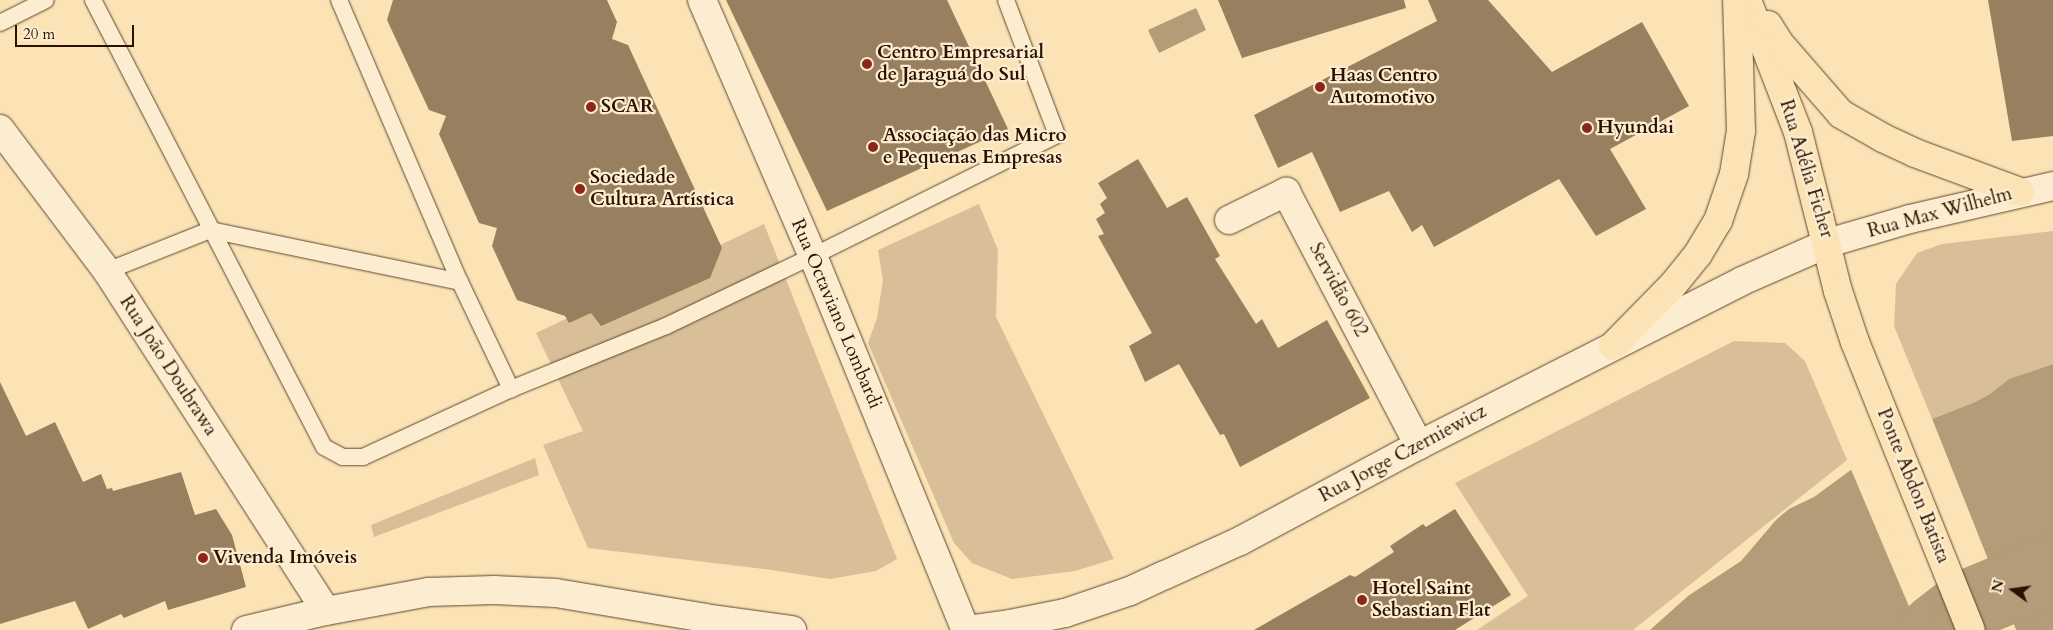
<!DOCTYPE html>
<html>
<head>
<meta charset="utf-8">
<style>
  body { margin:0 }
  #map { position:relative; width:2053px; height:630px; overflow:hidden; background:#fbe3b6; font-family:Cardo,serif }
  div>[style] { position:absolute }
  .green>* { inset:0; background:#d8bf97 }
  .water>* { inset:0; background:#b49c78 }
  .pier>* { inset:0; background:#fbe3b6 }
  .river>* { height:71px; margin:-35.5px; padding:0 35.5px; transform-origin:35.5px; border-radius:35.5px; background:#b49c78 }
  .building>* { inset:0; background:#977f5f }
  .roads { filter:drop-shadow(0 0 1px #5f462e) drop-shadow(0 0 1px #5f462e) }
  .lane>* { height:16px; margin:-8px; padding:0 8px; transform-origin:8px; border-radius:8px; background:#fcedd0 }
  .street>* { height:28px; margin:-14px; padding:0 14px; transform-origin:14px; border-radius:14px; background:#fcedd0 }
  .secondary>* { height:28px; margin:-14px; padding:0 14px; transform-origin:14px; border-radius:14px; background:#fcedd0 }
  .highway>* { height:28px; margin:-14px; padding:0 14px; transform-origin:14px; border-radius:14px; background:#fbe3b6 }
  .dots>* { width:14px; height:14px; translate:-50% -50%; box-sizing:border-box; border:2px solid #fcedd0; border-radius:50% }
  span { translate:-50% -50%; white-space:nowrap; text-align:center; line-height:1.15; -webkit-text-stroke:4.5px #fcedd0; paint-order:stroke }
  .poi-label { font-size:19px; color:#2b1200; font-weight:700 }
  .left { translate:0 -50%; text-align:left }
  .street-label { font-size:19px; color:#2b1200 }
  .north { position:absolute; left:1988px; top:565px; width:50px; height:50px; -webkit-text-stroke:4px #fcedd0; paint-order:stroke; rotate:284deg; font-size:14px; font-weight:700; line-height:20px; text-align:center; color:#2b1200 }
  .north::after { content:''; display:block; margin:auto; width:18px; height:22px; background:#2b1200; clip-path:polygon(50% 0,100% 100%,50% 72%,0 100%) }
  .scale { position:absolute; left:15px; top:25px; width:119px; height:22px; box-sizing:border-box; border:2px solid #2b1200; border-top:0; padding-left:6px; font-size:15px; line-height:18px; white-space:nowrap; color:#2b1200; -webkit-text-stroke:4px #fcedd0; paint-order:stroke }
</style>
</head>
<body>
<div id="map">
  <div class="green">
    <div style="clip-path:polygon(979px 204px,998px 250px,996px 317px,1114px 559px,1075px 571px,1012px 579px,972px 563px,954px 543px,868px 343px,877px 318px,883px 280px,878px 250px)"></div>
    <div style="clip-path:polygon(764px 224px,897px 559px,876px 571px,830px 579px,765px 569px,588px 548px,543px 445px,583px 431px,536px 333px)"></div>
    <div style="clip-path:polygon(2053px 231px,2053px 364px,2009px 379px,1990px 394px,1975px 402px,1932px 419px,1894px 326px,1896px 284px,1917px 253px,1942px 244px)"></div>
    <div style="clip-path:polygon(1734px 341px,1785px 343px,1805px 361px,1847px 460px,1633px 630px,1477px 630px,1528px 596px,1455px 483px)"></div>
    <div style="clip-path:polygon(535px 458px,539px 475px,374px 537px,371px 525px)"></div>
  </div>
  <div class="water">
    <div style="clip-path:polygon(1196px 8px,1206px 30px,1159px 53px,1148px 30px)"></div>
    <div style="clip-path:polygon(2053px 364px,2053px 630px,2016px 630px,1932px 419px,1975px 402px,1990px 394px,2009px 379px)"></div>
    <div style="clip-path:polygon(1859px 464px,1926px 630px,1650px 630px,1688px 596px,1741px 561px,1776px 520px,1789px 509px,1814px 497px)"></div>
  </div>
  <div class="pier">
    <div style="clip-path:polygon(1931px 416px,1932px 419px,2016px 630px,2013px 630px,1997px 592px,1929px 420px)"></div>
    <div style="clip-path:polygon(1859px 461px,1862px 463px,1928px 630px,1919px 630px,1850px 467px)"></div>
  </div>
  <div class="river">
    <div style="left:1934px;top:630px;width:41px;rotate:-38deg"></div>
    <div style="left:1966px;top:605px;width:94px;rotate:-22.5deg"></div>
  </div>
  <div class="building">
    <div style="clip-path:polygon(393px 0,607px 0,617px 22px,612px 39px,628px 45px,722px 248px,710px 278px,601px 326px,591px 313px,569px 323px,565px 316px,517px 300px,492px 246px,497px 228px,479px 223px,439px 134px,446px 116px,429px 110px,387px 20px)"></div>
    <div style="clip-path:polygon(726px 0,947px 0,1008px 129px,827px 211px)"></div>
    <div style="clip-path:polygon(1218px 0,1404px 0,1406px 8px,1242px 58px)"></div>
    <div style="clip-path:polygon(1428px 0,1488px 0,1552px 72px,1642px 22px,1689px 106px,1610px 149px,1646px 209px,1596px 236px,1559px 179px,1434px 247px,1422px 225px,1412px 232px,1389px 191px,1340px 212px,1312px 152px,1278px 168px,1254px 115px,1437px 21px)"></div>
    <div style="clip-path:polygon(1988px 0,2053px 0,2053px 136px,2012px 141px)"></div>
    <div style="clip-path:polygon(1138px 159px,1167px 208px,1187px 197px,1220px 256px,1215px 259px,1256px 324px,1262px 319px,1278px 348px,1327px 320px,1370px 398px,1240px 467px,1224px 434px,1220px 435px,1179px 364px,1145px 382px,1129px 346px,1152px 333px,1098px 236px,1104px 234px,1096px 219px,1105px 213px,1100px 204px,1107px 198px,1098px 183px)"></div>
    <div style="clip-path:polygon(0 382px,26px 436px,55px 422px,83px 482px,101px 474px,107px 489px,112px 488px,113px 491px,181px 472px,195px 515px,216px 509px,232px 535px,246px 587px,168px 610px,165px 601px,124px 618px,121px 614px,88px 629px,75px 601px,0 624px)"></div>
    <div style="clip-path:polygon(1455px 509px,1511px 595px,1455px 630px,1254px 630px,1350px 575px,1355px 577px,1394px 552px,1390px 546px,1423px 524px,1426px 527px)"></div>
  </div>
  <div class="roads">
    <div class="lane">
      <div style="left:93px;top:0;width:503px;rotate:62.67deg"></div>
      <div style="left:324px;top:447px;width:21px;rotate:28deg"></div>
      <div style="left:343px;top:457px;width:20px"></div>
      <div style="left:363px;top:457px;width:163px;rotate:-24.7deg"></div>
      <div style="left:511px;top:389px;width:167px;rotate:-22.1deg"></div>
      <div style="left:666px;top:326px;width:163px;rotate:-25.5deg"></div>
      <div style="left:813px;top:256px;width:272px;rotate:-26.4deg"></div>
      <div style="left:1057px;top:135px;width:144px;rotate:-110.7deg"></div>
      <div style="left:339px;top:0;width:307px;rotate:66.8deg"></div>
      <div style="left:460px;top:282px;width:119px;rotate:64.5deg"></div>
      <div style="left:0;top:23px;width:51px;rotate:-26.6deg"></div>
      <div style="left:107px;top:271px;width:111px;rotate:-21.7deg"></div>
      <div style="left:210px;top:230px;width:255px;rotate:11.7deg"></div>
    </div>
    <div class="street">
      <div style="left:702px;top:0;width:279px;rotate:66.6deg"></div>
      <div style="left:813px;top:256px;width:404px;rotate:67.8deg"></div>
      <div style="left:0;top:129px;width:178px;rotate:53deg"></div>
      <div style="left:107px;top:271px;width:404px;rotate:57.2deg"></div>
      <div style="left:1229px;top:220px;width:64px;rotate:-26.2deg"></div>
      <div style="left:1286px;top:192px;width:286px;rotate:62.3deg"></div>
    </div>
    <div class="secondary">
      <div style="left:246px;top:630px;width:82px;rotate:-13.4deg"></div>
      <div style="left:326px;top:611px;width:105px;rotate:-10.5deg"></div>
      <div style="left:429px;top:592px;width:65px;rotate:-1.8deg"></div>
      <div style="left:494px;top:590px;width:62px;rotate:2.8deg"></div>
      <div style="left:556px;top:593px;width:151px;rotate:9.5deg"></div>
      <div style="left:705px;top:618px;width:88px;rotate:7.9deg"></div>
      <div style="left:966px;top:630px;width:44px;rotate:-7.8deg"></div>
      <div style="left:1010px;top:624px;width:56px;rotate:-11.3deg"></div>
      <div style="left:1065px;top:613px;width:69px;rotate:-18.7deg"></div>
      <div style="left:1130px;top:591px;width:38px;rotate:-25deg"></div>
      <div style="left:1165px;top:575px;width:82px;rotate:-24.4deg"></div>
      <div style="left:1240px;top:541px;width:203px;rotate:-28.2deg"></div>
      <div style="left:1419px;top:445px;width:362px;rotate:-26.9deg"></div>
      <div style="left:1742px;top:281px;width:94px;rotate:-23.8deg"></div>
      <div style="left:1828px;top:243px;width:85px;rotate:-16.3deg"></div>
      <div style="left:1910px;top:219px;width:147px;rotate:-13deg"></div>
    </div>
    <div class="highway">
      <div style="left:1747px;top:0;width:142px;rotate:68.9deg"></div>
      <div style="left:1798px;top:132px;width:164px;rotate:75.9deg"></div>
      <div style="left:1838px;top:291px;width:54px;rotate:71.6deg"></div>
      <div style="left:1855px;top:342px;width:310px;rotate:68.1deg"></div>
      <div style="left:1768px;top:25px;width:22px;rotate:58deg"></div>
      <div style="left:1780px;top:44px;width:93px;rotate:48.9deg"></div>
      <div style="left:1841px;top:114px;width:48px;rotate:29.7deg"></div>
      <div style="left:1883px;top:138px;width:35px;rotate:25deg"></div>
      <div style="left:1915px;top:153px;width:112px;rotate:20.4deg"></div>
      <div style="left:1613px;top:346px;width:86px;rotate:-45.5deg"></div>
      <div style="left:1673px;top:285px;width:40px;rotate:-51deg"></div>
      <div style="left:1698px;top:254px;width:39px;rotate:-59deg"></div>
      <div style="left:1718px;top:221px;width:50px;rotate:-71.2deg"></div>
      <div style="left:1734px;top:174px;width:44px;rotate:-80.8deg"></div>
      <div style="left:1741px;top:131px;width:131px;rotate:-91.7deg"></div>
    </div>
  </div>
  <div class="dots">
    <div style="left:867px;top:64px;background:#8f2418"></div>
    <div style="left:1320px;top:87px;background:#8f2418"></div>
    <div style="left:591px;top:107px;background:#8f2418"></div>
    <div style="left:1587px;top:128px;background:#8f2418"></div>
    <div style="left:873px;top:147px;background:#8f2418"></div>
    <div style="left:580px;top:189px;background:#8f2418"></div>
    <div style="left:203px;top:558px;background:#8f2418"></div>
    <div style="left:1362px;top:600px;background:#8f2418"></div>
  </div>
  <div class="poi-label">
    <span class="left" style="left:877px;top:64px">Centro Empresarial<br>de Jaraguá do Sul</span>
    <span class="left" style="left:1330px;top:87px">Haas Centro<br>Automotivo</span>
    <span class="left" style="left:601px;top:107px">SCAR</span>
    <span class="left" style="left:1597px;top:128px">Hyundai</span>
    <span class="left" style="left:883px;top:147px">Associação das Micro<br>e Pequenas Empresas</span>
    <span class="left" style="left:590px;top:189px">Sociedade<br>Cultura Artística</span>
    <span class="left" style="left:213px;top:558px">Vivenda Imóveis</span>
    <span class="left" style="left:1372px;top:600px">Hotel Saint<br>Sebastian Flat</span>
  </div>
  <div class="street-label">
    <span style="left:1806px;top:169px;rotate:73deg">Rua Adélia Ficher</span>
    <span style="left:1940px;top:213px;rotate:-15deg">Rua Max Wilhelm</span>
    <span style="left:1338px;top:290px;rotate:62deg">Servidão 602</span>
    <span style="left:836px;top:314px;rotate:67deg">Rua Octaviano Lombardi</span>
    <span style="left:168px;top:366px;rotate:57deg">Rua João Doubrawa</span>
    <span style="left:1403px;top:454px;rotate:-28deg">Rua Jorge Czerniewicz</span>
    <span style="left:1913px;top:486px;rotate:68deg">Ponte Abdon Batista</span>
  </div>
  <div class="north">N</div>
  <div class="scale">20 m</div>
</div>
</body>
</html>
